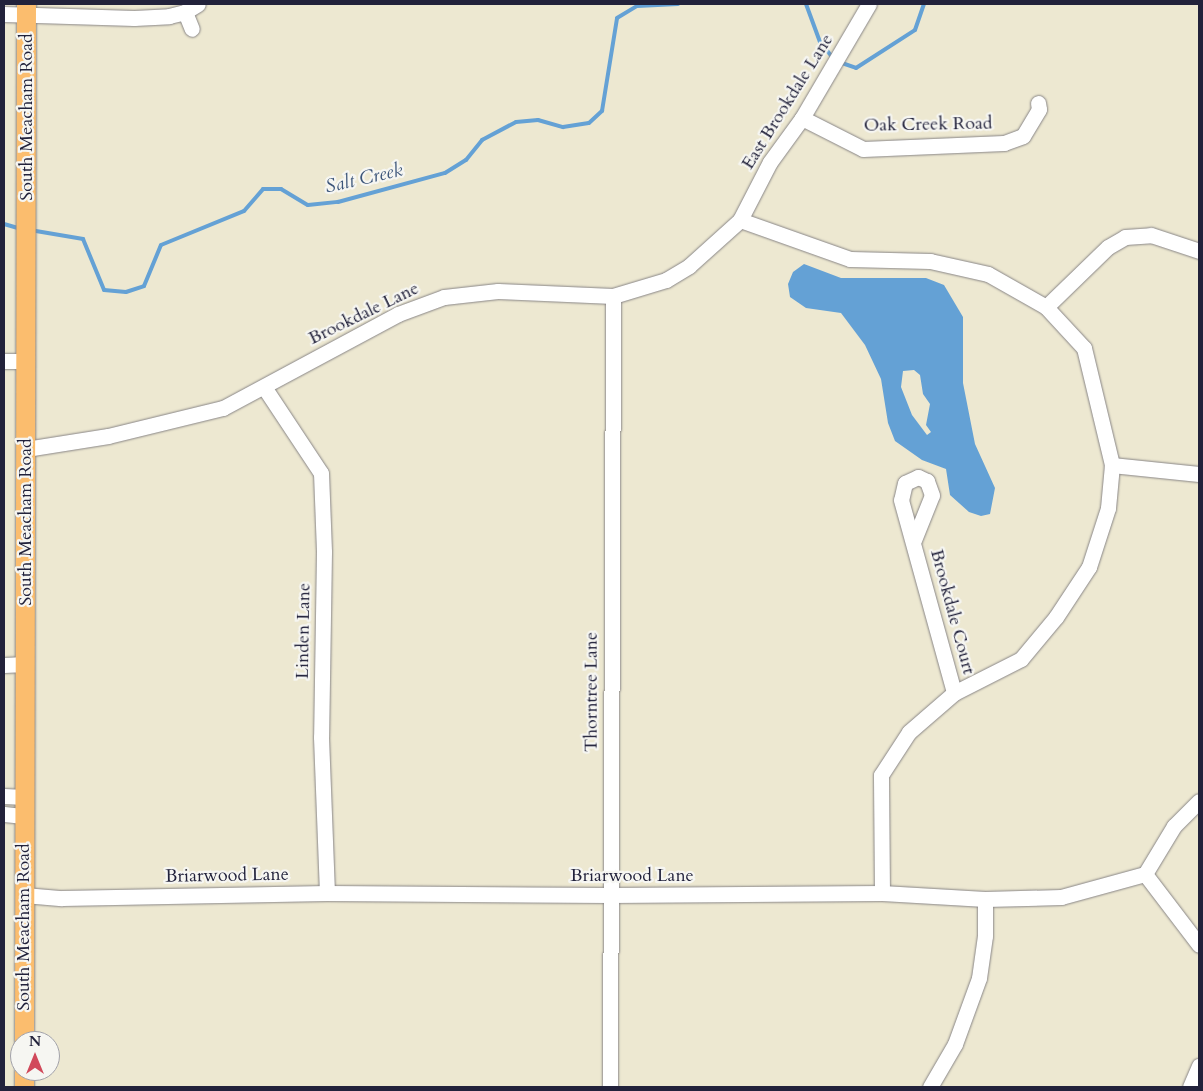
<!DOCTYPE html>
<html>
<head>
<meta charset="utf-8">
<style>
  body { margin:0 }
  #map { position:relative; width:1203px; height:1091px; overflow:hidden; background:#ede8d1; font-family:Cardo,serif }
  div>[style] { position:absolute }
  .water>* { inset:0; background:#64a1d5 }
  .stream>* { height:4px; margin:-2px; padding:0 2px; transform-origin:2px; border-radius:2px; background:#64a1d5 }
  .roads { filter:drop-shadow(0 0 1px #888586) drop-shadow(0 0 1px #888586) }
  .minor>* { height:15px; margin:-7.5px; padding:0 7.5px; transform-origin:7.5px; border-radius:7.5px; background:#fff }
  .major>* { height:19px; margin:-9.5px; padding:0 9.5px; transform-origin:9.5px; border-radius:9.5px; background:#fbbd6e }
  span { translate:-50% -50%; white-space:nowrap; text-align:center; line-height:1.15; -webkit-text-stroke:4.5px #f6f6f2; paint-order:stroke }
  .street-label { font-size:18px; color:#22223b }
  .water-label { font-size:19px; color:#3c5579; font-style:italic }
  .frame { position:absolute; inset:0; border:5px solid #22223b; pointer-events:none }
  .north { position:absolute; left:10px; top:1031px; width:50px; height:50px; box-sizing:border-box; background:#f6f6f2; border:1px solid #a1a1a9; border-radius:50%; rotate:0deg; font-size:14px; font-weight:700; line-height:20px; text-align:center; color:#22223b }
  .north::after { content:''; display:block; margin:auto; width:18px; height:22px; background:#d1495b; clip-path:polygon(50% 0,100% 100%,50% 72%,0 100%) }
</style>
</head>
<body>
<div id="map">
  <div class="water">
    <div style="clip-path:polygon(evenodd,804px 264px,841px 278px,926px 278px,944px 285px,963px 317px,963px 383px,975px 444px,995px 488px,990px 514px,981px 516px,969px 512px,950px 495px,946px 469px,922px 460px,895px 441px,888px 423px,881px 379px,865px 345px,841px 313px,806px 308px,790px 297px,788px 284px,793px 272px,804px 264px,914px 370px,920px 375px,923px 394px,930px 404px,926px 425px,931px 432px,927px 435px,912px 415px,901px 387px,903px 371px,914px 370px)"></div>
  </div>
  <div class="stream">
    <div style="left:806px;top:4px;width:40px;rotate:69.8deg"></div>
    <div style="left:820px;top:42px;width:22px;rotate:51deg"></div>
    <div style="left:839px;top:62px;width:18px;rotate:19deg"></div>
    <div style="left:856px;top:68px;width:70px;rotate:-32.8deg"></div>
    <div style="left:915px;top:30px;width:28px;rotate:-71deg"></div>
    <div style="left:4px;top:224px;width:18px;rotate:16deg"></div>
    <div style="left:30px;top:230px;width:54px;rotate:9.6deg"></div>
    <div style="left:83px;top:239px;width:55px;rotate:67.6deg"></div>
    <div style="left:104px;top:290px;width:22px;rotate:5deg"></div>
    <div style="left:126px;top:292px;width:19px;rotate:-18deg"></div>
    <div style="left:144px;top:286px;width:44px;rotate:-67.5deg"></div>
    <div style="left:161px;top:245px;width:90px;rotate:-22.3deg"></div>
    <div style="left:244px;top:211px;width:29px;rotate:-49deg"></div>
    <div style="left:263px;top:189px;width:18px"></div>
    <div style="left:281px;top:189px;width:31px;rotate:31deg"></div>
    <div style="left:308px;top:205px;width:30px;rotate:-6deg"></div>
    <div style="left:338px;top:202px;width:111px;rotate:-15.2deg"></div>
    <div style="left:445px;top:173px;width:25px;rotate:-32deg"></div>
    <div style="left:466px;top:160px;width:26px;rotate:-51deg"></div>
    <div style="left:482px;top:140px;width:38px;rotate:-28deg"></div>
    <div style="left:516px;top:122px;width:22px;rotate:-5deg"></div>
    <div style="left:538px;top:120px;width:26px;rotate:16deg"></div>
    <div style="left:563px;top:127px;width:26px;rotate:-9deg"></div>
    <div style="left:589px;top:123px;width:18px;rotate:-43deg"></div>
    <div style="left:602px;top:111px;width:94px;rotate:-80.8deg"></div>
    <div style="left:617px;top:18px;width:23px;rotate:-31deg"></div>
    <div style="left:637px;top:6px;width:41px;rotate:-2.8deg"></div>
  </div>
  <div class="roads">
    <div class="minor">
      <div style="left:185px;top:12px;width:18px;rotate:68deg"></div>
      <div style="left:4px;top:14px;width:130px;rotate:1.8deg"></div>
      <div style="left:134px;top:18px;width:35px;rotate:-3deg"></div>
      <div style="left:169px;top:16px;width:16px;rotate:-14deg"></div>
      <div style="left:185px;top:12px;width:15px;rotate:-32deg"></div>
      <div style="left:802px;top:118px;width:68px;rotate:26.9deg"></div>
      <div style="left:863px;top:149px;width:141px;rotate:-2.4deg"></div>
      <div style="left:1004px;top:143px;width:20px;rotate:-20deg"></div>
      <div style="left:1023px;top:136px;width:31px;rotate:-59deg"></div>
      <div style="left:1039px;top:109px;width:6px;rotate:-99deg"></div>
      <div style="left:740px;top:220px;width:117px;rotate:19.5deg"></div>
      <div style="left:850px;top:259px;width:80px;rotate:1.4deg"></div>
      <div style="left:930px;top:261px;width:59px;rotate:12.6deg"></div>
      <div style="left:988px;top:274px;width:67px;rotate:29.6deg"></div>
      <div style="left:1046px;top:307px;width:56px;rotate:47.2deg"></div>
      <div style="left:1084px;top:348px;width:120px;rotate:76.5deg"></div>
      <div style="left:1046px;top:307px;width:86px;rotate:-44.1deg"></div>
      <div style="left:1108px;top:247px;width:20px;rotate:-30deg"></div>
      <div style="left:1125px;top:237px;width:26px;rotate:-4deg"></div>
      <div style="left:1151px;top:235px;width:51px;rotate:18.4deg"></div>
      <div style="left:4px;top:361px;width:23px"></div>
      <div style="left:264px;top:387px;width:103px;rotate:56.5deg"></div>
      <div style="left:321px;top:473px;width:79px;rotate:87.8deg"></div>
      <div style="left:324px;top:552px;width:185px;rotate:90.9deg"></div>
      <div style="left:321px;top:737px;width:156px;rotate:87.8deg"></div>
      <div style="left:26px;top:449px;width:83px;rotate:-9deg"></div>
      <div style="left:108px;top:436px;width:118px;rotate:-13.7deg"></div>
      <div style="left:223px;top:408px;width:199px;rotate:-28.2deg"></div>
      <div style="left:398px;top:314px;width:49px;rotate:-20.3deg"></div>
      <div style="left:444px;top:297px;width:54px;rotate:-6.3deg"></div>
      <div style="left:498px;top:291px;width:115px;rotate:2.5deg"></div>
      <div style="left:613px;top:296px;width:55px;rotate:-16.8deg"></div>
      <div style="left:666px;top:280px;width:27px;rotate:-31deg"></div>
      <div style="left:689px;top:266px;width:69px;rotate:-42deg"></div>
      <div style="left:740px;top:220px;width:65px;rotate:-62.7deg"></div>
      <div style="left:770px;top:162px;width:54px;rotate:-54deg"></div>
      <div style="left:802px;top:118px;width:132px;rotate:-59.6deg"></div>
      <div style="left:914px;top:540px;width:48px;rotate:-68.2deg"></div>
      <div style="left:932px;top:495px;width:15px;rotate:-110deg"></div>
      <div style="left:927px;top:481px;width:10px;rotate:-156deg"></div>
      <div style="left:918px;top:477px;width:14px;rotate:155deg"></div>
      <div style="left:905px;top:483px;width:17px;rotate:103deg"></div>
      <div style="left:901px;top:500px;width:200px;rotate:74.6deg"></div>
      <div style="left:4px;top:665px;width:21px;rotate:-3deg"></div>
      <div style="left:4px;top:796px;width:20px;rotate:3deg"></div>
      <div style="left:4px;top:814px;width:20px;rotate:6deg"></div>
      <div style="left:1145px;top:874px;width:89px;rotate:52.7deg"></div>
      <div style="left:882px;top:893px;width:118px;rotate:-90.5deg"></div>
      <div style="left:881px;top:775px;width:51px;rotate:-56.9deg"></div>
      <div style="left:909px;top:732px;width:60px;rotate:-40.9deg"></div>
      <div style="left:954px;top:693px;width:75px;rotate:-26.9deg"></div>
      <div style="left:1021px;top:659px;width:55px;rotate:-50.2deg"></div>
      <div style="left:1056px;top:617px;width:60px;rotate:-56.6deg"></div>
      <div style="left:1089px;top:567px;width:62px;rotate:-72.1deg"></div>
      <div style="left:1108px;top:508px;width:43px;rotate:-84.7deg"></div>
      <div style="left:1112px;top:465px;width:87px;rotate:5.9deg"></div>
      <div style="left:24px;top:895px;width:38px;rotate:5deg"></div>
      <div style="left:62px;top:898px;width:265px;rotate:-1.1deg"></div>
      <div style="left:327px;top:893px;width:283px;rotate:0.4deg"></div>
      <div style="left:610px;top:895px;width:272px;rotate:-0.4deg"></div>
      <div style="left:882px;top:893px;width:103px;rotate:3.3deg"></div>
      <div style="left:985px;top:899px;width:76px;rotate:-1.5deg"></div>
      <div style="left:1061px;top:897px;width:87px;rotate:-15.3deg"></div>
      <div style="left:1145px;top:874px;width:56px;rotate:-58.9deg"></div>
      <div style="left:1174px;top:826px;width:35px;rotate:-45deg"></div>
      <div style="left:610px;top:1087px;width:791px;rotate:-89.78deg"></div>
      <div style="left:930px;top:1087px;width:50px;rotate:-59.8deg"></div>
      <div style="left:955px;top:1044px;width:70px;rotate:-70deg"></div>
      <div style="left:979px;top:978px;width:42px;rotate:-81.9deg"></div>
      <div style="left:985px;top:936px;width:37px;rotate:-90deg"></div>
      <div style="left:1190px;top:1087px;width:23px;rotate:-67deg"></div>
    </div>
    <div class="major">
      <div style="left:24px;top:1041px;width:1037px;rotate:-89.89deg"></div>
      <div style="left:24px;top:1071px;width:16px;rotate:90deg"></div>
    </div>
  </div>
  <div class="street-label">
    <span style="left:788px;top:102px;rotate:-58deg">East Brookdale Lane</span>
    <span style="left:27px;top:117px;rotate:-90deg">South Meacham Road</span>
    <span style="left:928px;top:125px;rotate:-1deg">Oak Creek Road</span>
    <span style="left:364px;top:314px;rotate:-26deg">Brookdale Lane</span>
    <span style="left:26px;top:522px;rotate:-90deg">South Meacham Road</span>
    <span style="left:952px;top:612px;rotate:75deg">Brookdale Court</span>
    <span style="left:304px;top:631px;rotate:-89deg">Linden Lane</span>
    <span style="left:592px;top:692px;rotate:-90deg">Thorntree Lane</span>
    <span style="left:227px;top:876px;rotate:-1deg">Briarwood Lane</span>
    <span style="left:632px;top:876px">Briarwood Lane</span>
    <span style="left:24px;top:927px;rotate:-90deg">South Meacham Road</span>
  </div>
  <div class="water-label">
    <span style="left:364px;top:179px;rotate:-13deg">Salt Creek</span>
  </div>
  <div class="frame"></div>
  <div class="north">N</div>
</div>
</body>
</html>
